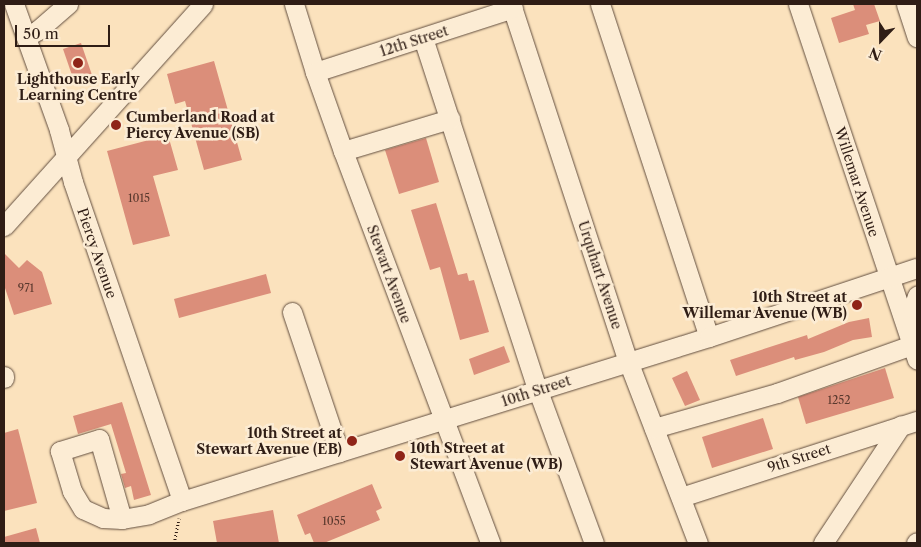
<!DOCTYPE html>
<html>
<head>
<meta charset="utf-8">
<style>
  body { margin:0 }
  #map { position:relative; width:921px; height:547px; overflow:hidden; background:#fbe2bd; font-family:"Libre Caslon Text",serif }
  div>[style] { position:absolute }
  .building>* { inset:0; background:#db8e7a }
  .path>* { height:2.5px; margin-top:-1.25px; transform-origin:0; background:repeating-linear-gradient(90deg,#2f1d15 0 1px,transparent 0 3.5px) }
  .roads { filter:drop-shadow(0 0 1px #624e3f) drop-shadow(0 0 1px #624e3f) }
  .minor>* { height:19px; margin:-9.5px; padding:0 9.5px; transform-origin:9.5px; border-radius:9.5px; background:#fcecd4 }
  .dots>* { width:14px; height:14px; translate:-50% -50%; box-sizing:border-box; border:2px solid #fcecd4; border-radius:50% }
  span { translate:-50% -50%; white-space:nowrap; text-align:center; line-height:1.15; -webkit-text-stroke:5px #fcecd4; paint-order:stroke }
  .number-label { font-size:11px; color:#5a392e }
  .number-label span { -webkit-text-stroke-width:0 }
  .street-label { font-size:14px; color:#2f1d15 }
  .poi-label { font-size:14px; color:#2f1d15; font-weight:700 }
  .left { translate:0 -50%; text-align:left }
  .right { translate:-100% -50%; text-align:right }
  .frame { position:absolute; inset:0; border:5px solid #2f1d15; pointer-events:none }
  .north { position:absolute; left:856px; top:15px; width:50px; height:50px; -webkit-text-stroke:4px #fcecd4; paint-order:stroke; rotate:202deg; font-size:14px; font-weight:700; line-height:20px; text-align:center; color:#2f1d15 }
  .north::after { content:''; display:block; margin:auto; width:18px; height:22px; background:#2f1d15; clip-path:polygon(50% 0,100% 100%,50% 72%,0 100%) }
  .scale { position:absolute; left:15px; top:25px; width:95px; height:22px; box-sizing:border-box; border:2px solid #2f1d15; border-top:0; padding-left:6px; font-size:15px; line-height:18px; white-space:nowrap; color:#2f1d15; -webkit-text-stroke:4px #fcecd4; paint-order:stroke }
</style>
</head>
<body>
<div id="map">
  <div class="building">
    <div style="clip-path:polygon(853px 4px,874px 4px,880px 21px,866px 25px,869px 34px,839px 43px,831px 18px,855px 10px)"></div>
    <div style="clip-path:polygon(81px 43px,93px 78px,75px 84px,63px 49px)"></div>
    <div style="clip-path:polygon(214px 61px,242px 160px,204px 170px,185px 101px,175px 104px,167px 74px)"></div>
    <div style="clip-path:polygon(168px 135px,178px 170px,153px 176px,170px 236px,133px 245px,107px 151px)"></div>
    <div style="clip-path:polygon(426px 138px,439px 182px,399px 194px,385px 150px)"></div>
    <div style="clip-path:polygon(436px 203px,458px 275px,467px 273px,469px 281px,474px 280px,489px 332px,460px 340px,440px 267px,430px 270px,411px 210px)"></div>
    <div style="clip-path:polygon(4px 253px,19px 268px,27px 260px,42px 272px,52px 304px,14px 315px,4px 285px)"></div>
    <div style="clip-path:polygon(266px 274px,271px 293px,179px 318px,174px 299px)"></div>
    <div style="clip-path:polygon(869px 318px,872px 337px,853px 340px,824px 352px,795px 360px,794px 357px,736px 376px,730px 360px,807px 335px,808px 339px,849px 322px)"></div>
    <div style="clip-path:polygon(504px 346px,510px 362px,474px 375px,469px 359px)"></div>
    <div style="clip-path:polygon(885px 368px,894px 398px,806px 424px,798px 397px)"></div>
    <div style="clip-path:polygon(687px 371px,700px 400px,685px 406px,672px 378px)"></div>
    <div style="clip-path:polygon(122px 402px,151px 495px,134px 500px,131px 486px,125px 488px,121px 474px,126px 473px,111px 424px,78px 434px,73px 416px)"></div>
    <div style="clip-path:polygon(763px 418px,773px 449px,712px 468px,702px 437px)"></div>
    <div style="clip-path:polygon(18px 429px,37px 503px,4px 511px,4px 433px)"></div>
    <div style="clip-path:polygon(372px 484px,382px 508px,376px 511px,380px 520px,324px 543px,314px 543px,310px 533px,305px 535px,297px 515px)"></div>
    <div style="clip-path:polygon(273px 510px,279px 543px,217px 543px,213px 521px)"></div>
    <div style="clip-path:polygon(36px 528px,40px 543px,4px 543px,4px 537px)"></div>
  </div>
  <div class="path">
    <div style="left:174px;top:543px;width:25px;rotate:-79deg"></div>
  </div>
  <div class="roads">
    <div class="minor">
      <div style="left:14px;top:4px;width:134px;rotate:70.3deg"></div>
      <div style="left:59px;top:130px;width:54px;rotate:74.9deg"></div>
      <div style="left:73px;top:182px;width:337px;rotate:71.1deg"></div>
      <div style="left:294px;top:4px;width:71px;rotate:72.8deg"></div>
      <div style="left:315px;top:72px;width:84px;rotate:70.5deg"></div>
      <div style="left:343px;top:151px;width:419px;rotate:69.4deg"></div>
      <div style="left:511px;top:4px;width:376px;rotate:71.9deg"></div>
      <div style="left:628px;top:361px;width:195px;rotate:69deg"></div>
      <div style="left:600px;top:4px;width:350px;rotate:71.9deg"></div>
      <div style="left:798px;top:4px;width:375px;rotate:71.5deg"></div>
      <div style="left:906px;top:4px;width:35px;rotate:72deg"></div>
      <div style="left:26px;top:37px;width:14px;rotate:-30deg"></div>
      <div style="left:38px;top:30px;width:40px;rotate:-41deg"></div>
      <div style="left:423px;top:38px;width:371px;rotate:72deg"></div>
      <div style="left:538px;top:391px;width:162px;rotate:69.8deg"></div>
      <div style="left:315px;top:72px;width:208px;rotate:-17.9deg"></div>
      <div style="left:343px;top:151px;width:112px;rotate:-16.7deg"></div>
      <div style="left:4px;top:226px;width:298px;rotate:-48.1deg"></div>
      <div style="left:292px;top:312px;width:148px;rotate:71.4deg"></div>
      <div style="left:911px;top:334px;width:26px;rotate:-86deg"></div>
      <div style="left:913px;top:308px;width:13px;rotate:-72deg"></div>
      <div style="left:4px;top:376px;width:2px;rotate:90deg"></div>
      <div style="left:654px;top:428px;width:128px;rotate:-15.9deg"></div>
      <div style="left:777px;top:393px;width:143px;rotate:-19.6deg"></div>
      <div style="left:681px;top:497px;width:248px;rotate:-17.9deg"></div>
      <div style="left:122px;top:519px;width:83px;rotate:-106deg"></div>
      <div style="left:99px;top:439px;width:41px;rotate:162.9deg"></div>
      <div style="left:60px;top:451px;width:42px;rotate:73.3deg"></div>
      <div style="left:72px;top:491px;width:21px;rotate:59deg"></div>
      <div style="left:83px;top:509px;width:22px;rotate:24deg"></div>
      <div style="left:103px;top:518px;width:19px;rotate:3deg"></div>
      <div style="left:122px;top:519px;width:27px;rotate:-10deg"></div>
      <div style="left:149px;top:514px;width:35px;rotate:-22deg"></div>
      <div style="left:182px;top:501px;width:552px;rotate:-17.29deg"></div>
      <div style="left:709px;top:337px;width:219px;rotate:-18.4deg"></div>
      <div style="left:823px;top:543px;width:141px;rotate:-56.5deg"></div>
      <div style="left:916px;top:543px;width:1px;rotate:-45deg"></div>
    </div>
  </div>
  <div class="dots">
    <div style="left:78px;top:63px;background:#8f2418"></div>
    <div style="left:116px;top:125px;background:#8f2418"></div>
    <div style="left:857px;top:305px;background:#8f2418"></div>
    <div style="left:352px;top:441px;background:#8f2418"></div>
    <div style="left:400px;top:456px;background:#8f2418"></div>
  </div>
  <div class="number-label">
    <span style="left:139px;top:198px">1015</span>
    <span style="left:26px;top:288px">971</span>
    <span style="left:839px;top:400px">1252</span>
    <span style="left:334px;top:521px">1055</span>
  </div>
  <div class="street-label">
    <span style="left:414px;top:41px;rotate:-18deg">12th Street</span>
    <span style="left:857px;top:182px;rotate:72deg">Willemar Avenue</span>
    <span style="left:97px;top:253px;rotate:71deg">Piercy Avenue</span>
    <span style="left:389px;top:274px;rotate:70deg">Stewart Avenue</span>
    <span style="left:600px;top:275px;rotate:72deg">Urquhart Avenue</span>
    <span style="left:536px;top:391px;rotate:-18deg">10th Street</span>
    <span style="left:799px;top:458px;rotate:-18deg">9th Street</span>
  </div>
  <div class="poi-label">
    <span style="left:78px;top:87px">Lighthouse Early<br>Learning Centre</span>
    <span class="left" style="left:126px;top:125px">Cumberland Road at<br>Piercy Avenue (SB)</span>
    <span class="right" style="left:847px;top:305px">10th Street at<br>Willemar Avenue (WB)</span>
    <span class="right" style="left:342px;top:441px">10th Street at<br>Stewart Avenue (EB)</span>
    <span class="left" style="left:410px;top:456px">10th Street at<br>Stewart Avenue (WB)</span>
  </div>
  <div class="frame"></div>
  <div class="north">N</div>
  <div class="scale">50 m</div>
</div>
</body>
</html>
